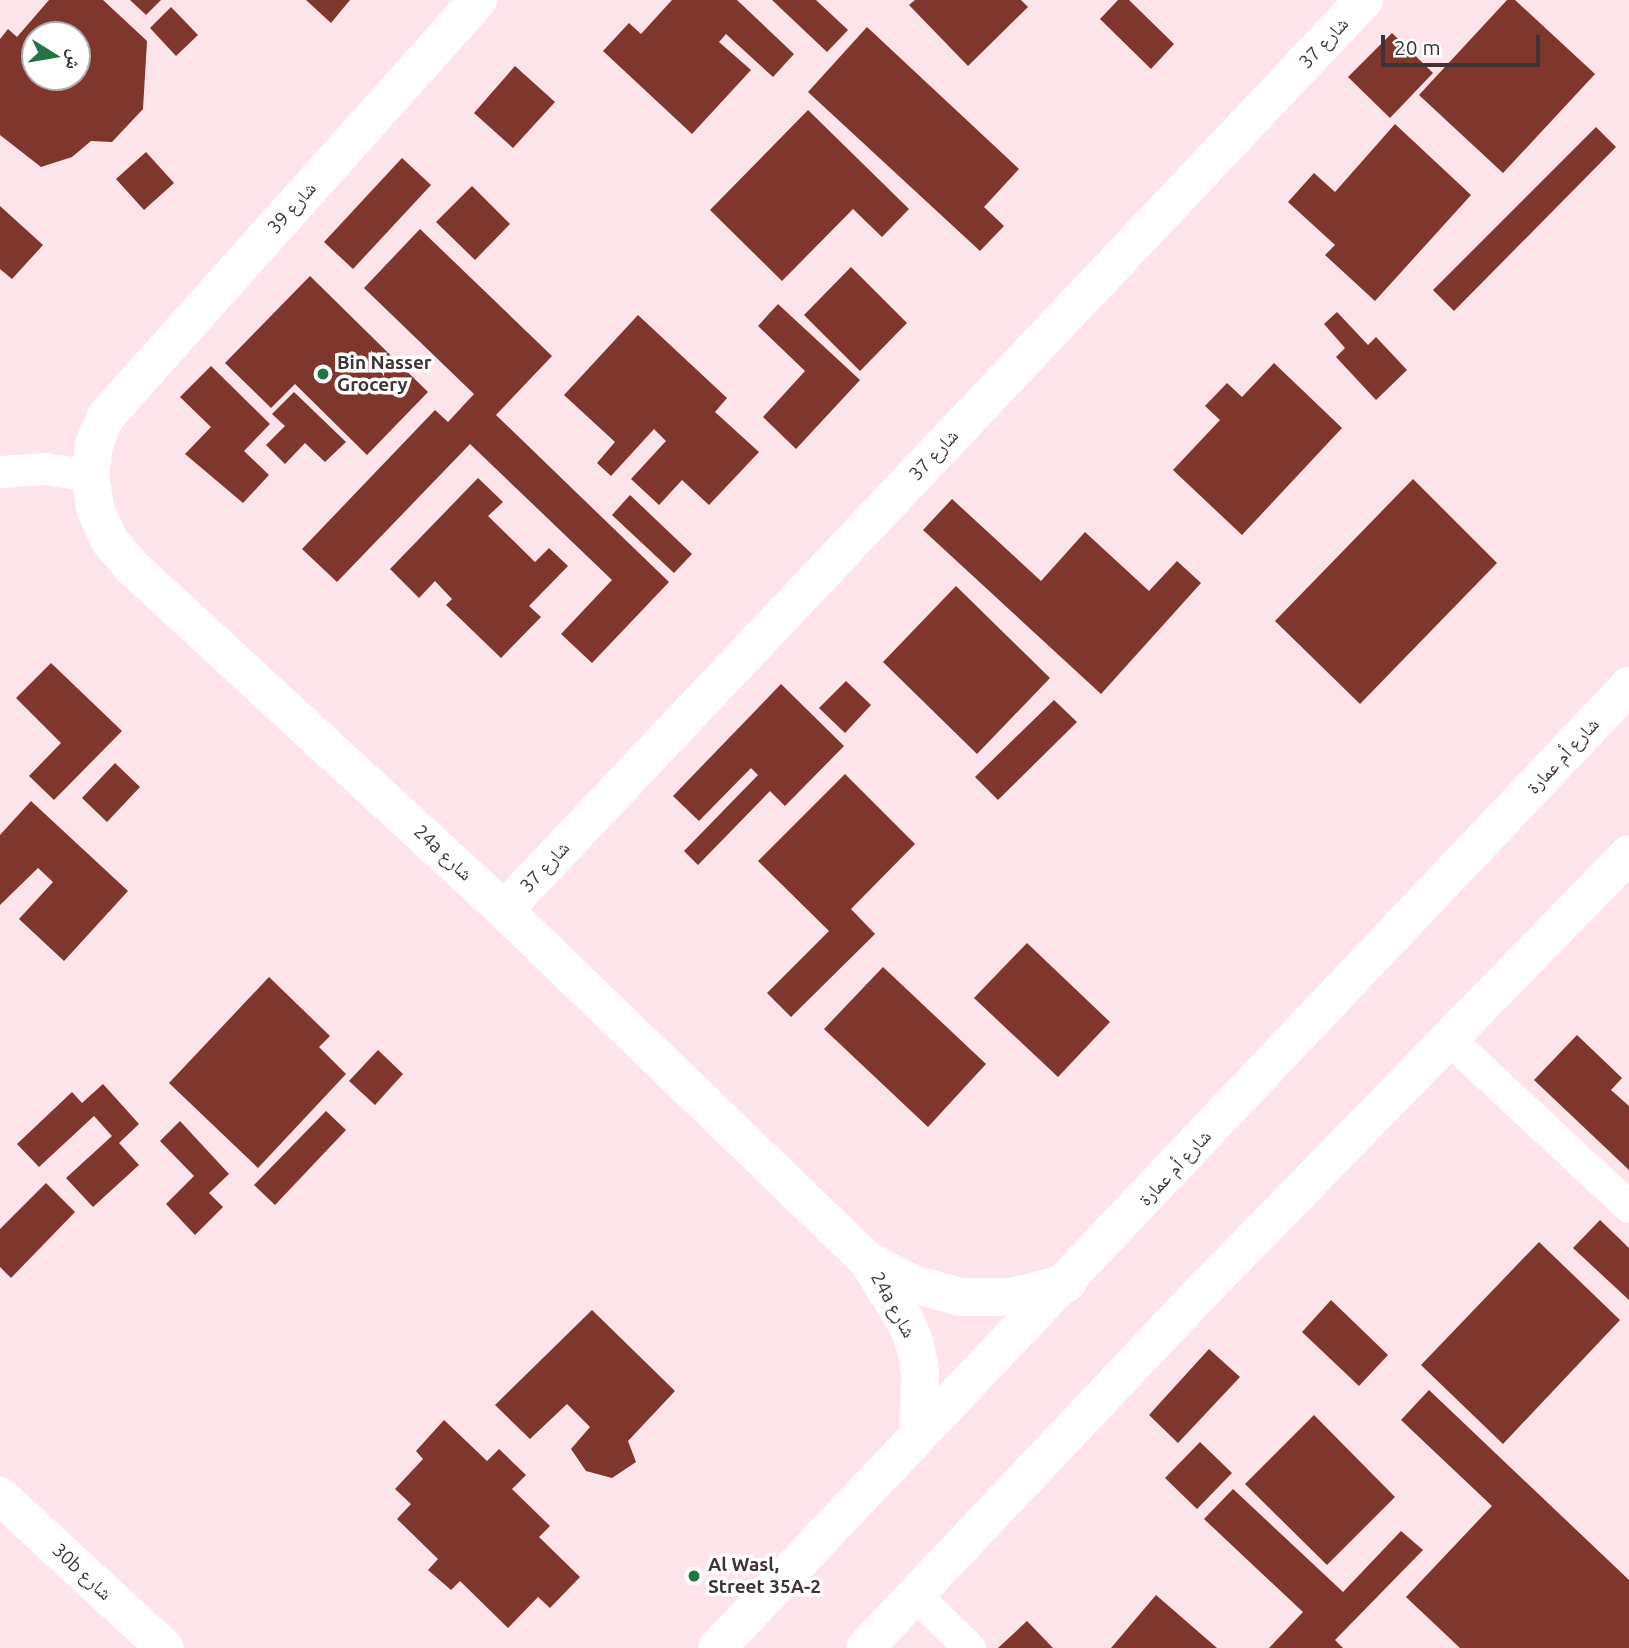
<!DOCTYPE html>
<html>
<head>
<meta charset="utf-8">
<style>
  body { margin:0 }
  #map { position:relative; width:1629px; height:1648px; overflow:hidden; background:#fde3ea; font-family:Ubuntu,"Noto Naskh Arabic",sans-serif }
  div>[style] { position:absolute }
  .building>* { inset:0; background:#7f362c }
  .service>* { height:32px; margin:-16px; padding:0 16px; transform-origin:16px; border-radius:16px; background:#fff }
  .minor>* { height:38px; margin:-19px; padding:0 19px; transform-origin:19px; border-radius:19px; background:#fff }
  .tertiary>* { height:38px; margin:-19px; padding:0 19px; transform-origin:19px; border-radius:19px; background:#fff }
  .dots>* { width:19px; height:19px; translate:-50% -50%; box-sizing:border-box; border:4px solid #fff; border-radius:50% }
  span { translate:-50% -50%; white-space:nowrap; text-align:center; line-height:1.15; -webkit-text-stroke:7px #fff; paint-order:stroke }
  .street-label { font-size:19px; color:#3f3336 }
  .poi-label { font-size:19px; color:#3f3336; font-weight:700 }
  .left { translate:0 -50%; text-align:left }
  .north { position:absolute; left:21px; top:21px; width:70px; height:70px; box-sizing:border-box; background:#fff; border:2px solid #b2adaf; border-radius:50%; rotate:101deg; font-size:19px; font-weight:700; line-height:28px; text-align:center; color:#3f3336 }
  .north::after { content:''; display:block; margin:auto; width:24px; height:32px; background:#247444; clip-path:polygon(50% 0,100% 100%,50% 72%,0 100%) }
  .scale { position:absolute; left:1381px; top:35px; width:159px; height:32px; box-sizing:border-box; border:4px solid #3f3336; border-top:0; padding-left:9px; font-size:21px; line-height:24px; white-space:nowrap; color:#3f3336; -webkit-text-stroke:5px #fff; paint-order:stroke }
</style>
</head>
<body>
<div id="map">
  <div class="building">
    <div style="clip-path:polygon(evenodd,49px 0,103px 0,147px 41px,143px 109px,112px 142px,91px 141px,72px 157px,41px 167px,0 135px,0 39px,8px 29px,17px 37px,49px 0,35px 35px,77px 35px,77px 77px,35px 77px,35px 35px)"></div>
    <div style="clip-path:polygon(130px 0,161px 0,146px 15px)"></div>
    <div style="clip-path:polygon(306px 0,350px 0,331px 23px)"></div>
    <div style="clip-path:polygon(672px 0,737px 0,794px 54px,773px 77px,726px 34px,719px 42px,751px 70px,692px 134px,603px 51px,629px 23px,641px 34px)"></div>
    <div style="clip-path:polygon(772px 0,816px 0,848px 30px,827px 52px)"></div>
    <div style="clip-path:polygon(915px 0,1021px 0,1028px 7px,968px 66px,909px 5px)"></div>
    <div style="clip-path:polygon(1118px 0,1129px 0,1174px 44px,1151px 69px,1100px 19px)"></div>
    <div style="clip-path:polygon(1507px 0,1515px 0,1595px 74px,1503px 173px,1419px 95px)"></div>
    <div style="clip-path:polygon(171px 7px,198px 35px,176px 56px,150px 28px)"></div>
    <div style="clip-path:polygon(867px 27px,1019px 169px,984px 207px,1004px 226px,980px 251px,808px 92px)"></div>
    <div style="clip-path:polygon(1392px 33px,1433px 73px,1390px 118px,1348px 77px)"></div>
    <div style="clip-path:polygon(515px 66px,555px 102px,513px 148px,474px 113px)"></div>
    <div style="clip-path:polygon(808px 110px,909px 209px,882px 237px,853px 209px,782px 281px,710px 210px)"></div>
    <div style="clip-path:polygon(1395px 124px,1471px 195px,1375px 301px,1325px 255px,1335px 245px,1288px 202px,1314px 173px,1335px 192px)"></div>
    <div style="clip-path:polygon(1596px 127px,1616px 147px,1454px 311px,1433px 290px)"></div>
    <div style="clip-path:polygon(146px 152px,174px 183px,144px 210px,116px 179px)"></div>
    <div style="clip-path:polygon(402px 158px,431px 185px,353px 269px,324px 242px)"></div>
    <div style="clip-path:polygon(472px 186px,510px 224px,475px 260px,436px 222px)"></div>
    <div style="clip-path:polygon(0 206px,43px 245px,12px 279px,0 269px)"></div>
    <div style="clip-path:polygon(420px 229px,552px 356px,496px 415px,669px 582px,592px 663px,561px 634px,612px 580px,470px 444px,337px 582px,302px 549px,435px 410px,448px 422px,474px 394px,364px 288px)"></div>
    <div style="clip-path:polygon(851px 267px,907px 323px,860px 371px,804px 315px)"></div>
    <div style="clip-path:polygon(310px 276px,428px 392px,367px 455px,295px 384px,271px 408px,225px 363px)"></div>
    <div style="clip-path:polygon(778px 304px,860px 380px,796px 449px,763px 417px,805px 371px,758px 326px)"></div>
    <div style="clip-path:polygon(1337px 312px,1368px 345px,1376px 337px,1407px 370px,1376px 400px,1336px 357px,1345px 348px,1324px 324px)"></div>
    <div style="clip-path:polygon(638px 315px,727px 398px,715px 412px,759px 452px,709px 505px,682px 480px,659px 505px,631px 479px,666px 441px,654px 429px,611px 476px,597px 463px,615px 442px,564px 395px)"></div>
    <div style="clip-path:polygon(1274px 363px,1342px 428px,1242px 535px,1173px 470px,1220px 420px,1205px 406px,1227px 383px,1242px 397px)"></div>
    <div style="clip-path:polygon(211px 366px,270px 424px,244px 451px,269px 475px,243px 503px,185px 454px,211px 427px,180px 397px)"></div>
    <div style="clip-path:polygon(294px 392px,346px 442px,325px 462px,305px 443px,285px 464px,266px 445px,285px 426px,272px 414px)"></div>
    <div style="clip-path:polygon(478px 478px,503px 502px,488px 516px,535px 562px,549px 548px,568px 566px,529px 606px,541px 617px,501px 658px,446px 605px,452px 599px,435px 581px,419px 598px,390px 569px)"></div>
    <div style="clip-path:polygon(1413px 479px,1497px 563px,1360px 704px,1275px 621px)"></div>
    <div style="clip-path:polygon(630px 495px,692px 554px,674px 573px,612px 515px)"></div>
    <div style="clip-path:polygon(952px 499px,1041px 581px,1085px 532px,1149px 591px,1177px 561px,1201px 583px,1101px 694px,923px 530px)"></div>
    <div style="clip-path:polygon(956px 586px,1050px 678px,977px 754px,883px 662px)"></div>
    <div style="clip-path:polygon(51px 663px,122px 731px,54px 800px,29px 776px,61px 743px,16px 698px)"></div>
    <div style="clip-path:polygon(846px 681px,871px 705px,845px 733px,819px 708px)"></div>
    <div style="clip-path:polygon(781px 684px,844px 746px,785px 806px,770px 791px,698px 865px,684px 851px,758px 775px,751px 768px,699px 821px,673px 796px)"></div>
    <div style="clip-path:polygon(1054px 700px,1077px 722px,998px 800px,975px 777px)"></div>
    <div style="clip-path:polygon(115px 763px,140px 787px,107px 822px,82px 798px)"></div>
    <div style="clip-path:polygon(845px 774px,915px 844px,851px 909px,875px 934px,791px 1017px,767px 993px,829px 931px,758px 861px)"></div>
    <div style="clip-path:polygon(31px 801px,128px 891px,64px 961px,19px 919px,53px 882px,38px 868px,0 905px,0 835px)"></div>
    <div style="clip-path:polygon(1027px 943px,1110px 1022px,1058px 1077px,974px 998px)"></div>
    <div style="clip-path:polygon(883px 967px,986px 1064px,928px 1127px,824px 1029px)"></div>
    <div style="clip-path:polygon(269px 977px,330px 1036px,319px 1047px,346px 1074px,258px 1168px,169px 1083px)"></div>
    <div style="clip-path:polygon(1577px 1035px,1622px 1078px,1611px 1090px,1629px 1106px,1629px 1170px,1534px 1080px)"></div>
    <div style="clip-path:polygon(378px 1050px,403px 1074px,375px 1105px,349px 1081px)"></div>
    <div style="clip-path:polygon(103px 1084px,139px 1124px,119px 1143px,139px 1165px,93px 1207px,66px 1178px,112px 1136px,94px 1116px,39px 1167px,17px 1144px,72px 1092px,82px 1103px)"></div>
    <div style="clip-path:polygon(326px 1111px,346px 1130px,275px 1205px,254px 1185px)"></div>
    <div style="clip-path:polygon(180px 1121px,229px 1174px,209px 1193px,223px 1207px,195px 1235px,166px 1204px,194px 1176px,160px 1141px)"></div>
    <div style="clip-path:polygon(46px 1183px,75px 1212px,11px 1278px,0 1267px,0 1229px)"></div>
    <div style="clip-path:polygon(1600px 1220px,1629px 1248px,1629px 1300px,1573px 1248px)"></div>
    <div style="clip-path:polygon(1539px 1242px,1620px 1320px,1503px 1444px,1421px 1365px)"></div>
    <div style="clip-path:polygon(1331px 1300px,1388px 1355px,1359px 1386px,1302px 1332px)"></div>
    <div style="clip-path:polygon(592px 1310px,675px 1391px,628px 1441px,636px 1462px,612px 1478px,586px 1471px,571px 1449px,590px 1427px,567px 1404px,530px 1439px,495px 1405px)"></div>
    <div style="clip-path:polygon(1209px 1349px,1240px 1377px,1178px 1443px,1149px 1415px)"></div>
    <div style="clip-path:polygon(1429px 1390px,1629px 1580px,1629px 1648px,1460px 1648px,1406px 1597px,1492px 1506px,1401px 1420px)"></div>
    <div style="clip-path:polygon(1314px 1415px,1395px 1497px,1327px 1565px,1245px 1484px)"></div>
    <div style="clip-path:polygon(444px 1420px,487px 1461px,499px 1449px,526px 1475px,512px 1489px,550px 1526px,539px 1537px,580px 1577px,550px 1608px,538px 1597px,508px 1628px,460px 1581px,451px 1590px,428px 1570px,438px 1559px,397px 1519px,411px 1504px,395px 1489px,423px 1459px,416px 1451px)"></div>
    <div style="clip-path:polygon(1200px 1442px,1232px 1473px,1197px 1509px,1165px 1478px)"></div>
    <div style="clip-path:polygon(1233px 1489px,1343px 1592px,1401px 1531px,1423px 1550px,1335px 1640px,1343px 1648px,1269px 1648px,1303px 1612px,1204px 1519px)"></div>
    <div style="clip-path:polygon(1156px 1595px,1217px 1648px,1111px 1648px)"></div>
    <div style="clip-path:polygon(1027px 1621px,1053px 1648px,998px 1648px)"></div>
  </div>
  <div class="service">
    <div style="left:0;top:472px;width:46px;rotate:-3.7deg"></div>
    <div style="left:46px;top:469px;width:45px;rotate:9deg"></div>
    <div style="left:1449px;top:1039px;width:246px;rotate:43deg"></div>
    <div style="left:915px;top:1595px;width:76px;rotate:43.9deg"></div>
  </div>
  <div class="minor">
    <div style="left:478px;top:0;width:558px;rotate:131.8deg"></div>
    <div style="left:106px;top:416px;width:30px;rotate:113deg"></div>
    <div style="left:94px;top:444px;width:32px;rotate:97deg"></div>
    <div style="left:90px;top:476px;width:33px;rotate:81deg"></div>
    <div style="left:95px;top:509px;width:35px;rotate:65deg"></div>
    <div style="left:110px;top:541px;width:35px;rotate:50deg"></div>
    <div style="left:133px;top:568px;width:505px;rotate:42.67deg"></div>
    <div style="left:504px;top:910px;width:504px;rotate:43.96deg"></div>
    <div style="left:867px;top:1260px;width:75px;rotate:58deg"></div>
    <div style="left:907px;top:1324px;width:25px;rotate:69deg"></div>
    <div style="left:916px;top:1347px;width:24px;rotate:81deg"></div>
    <div style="left:920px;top:1371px;width:63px;rotate:91.8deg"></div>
    <div style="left:504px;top:910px;width:1252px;rotate:-46.62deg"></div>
    <div style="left:869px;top:1261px;width:50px;rotate:27.6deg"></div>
    <div style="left:913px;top:1284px;width:50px;rotate:15.2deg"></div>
    <div style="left:961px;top:1297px;width:50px"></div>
    <div style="left:1011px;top:1297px;width:58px;rotate:-14deg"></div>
    <div style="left:0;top:1496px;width:224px;rotate:42.7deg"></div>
  </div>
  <div class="tertiary">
    <div style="left:717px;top:1648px;width:1326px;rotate:-46.53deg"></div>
    <div style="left:865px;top:1648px;width:485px;rotate:-46.6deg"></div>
    <div style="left:1198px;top:1296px;width:617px;rotate:-45.72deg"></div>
  </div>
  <div class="dots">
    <div style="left:323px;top:374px;background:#247444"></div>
    <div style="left:694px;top:1576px;background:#247444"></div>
  </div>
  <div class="street-label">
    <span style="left:1324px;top:43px;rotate:-47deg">شارع 37</span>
    <span style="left:292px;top:208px;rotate:-48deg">شارع 39</span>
    <span style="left:934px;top:455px;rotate:-47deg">شارع 37</span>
    <span style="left:1563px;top:756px;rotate:-47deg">شارع أم عمارة</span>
    <span style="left:443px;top:853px;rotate:43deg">24a شارع</span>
    <span style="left:545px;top:867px;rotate:-47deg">شارع 37</span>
    <span style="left:1175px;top:1168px;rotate:-47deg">شارع أم عمارة</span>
    <span style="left:893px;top:1305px;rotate:61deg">24a شارع</span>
    <span style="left:82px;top:1572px;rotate:43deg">30b شارع</span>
  </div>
  <div class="poi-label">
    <span class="left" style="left:337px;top:374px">Bin Nasser<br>Grocery</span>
    <span class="left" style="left:708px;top:1576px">Al Wasl,<br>Street 35A-2</span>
  </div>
  <div class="north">ش</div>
  <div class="scale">20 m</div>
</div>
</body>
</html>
